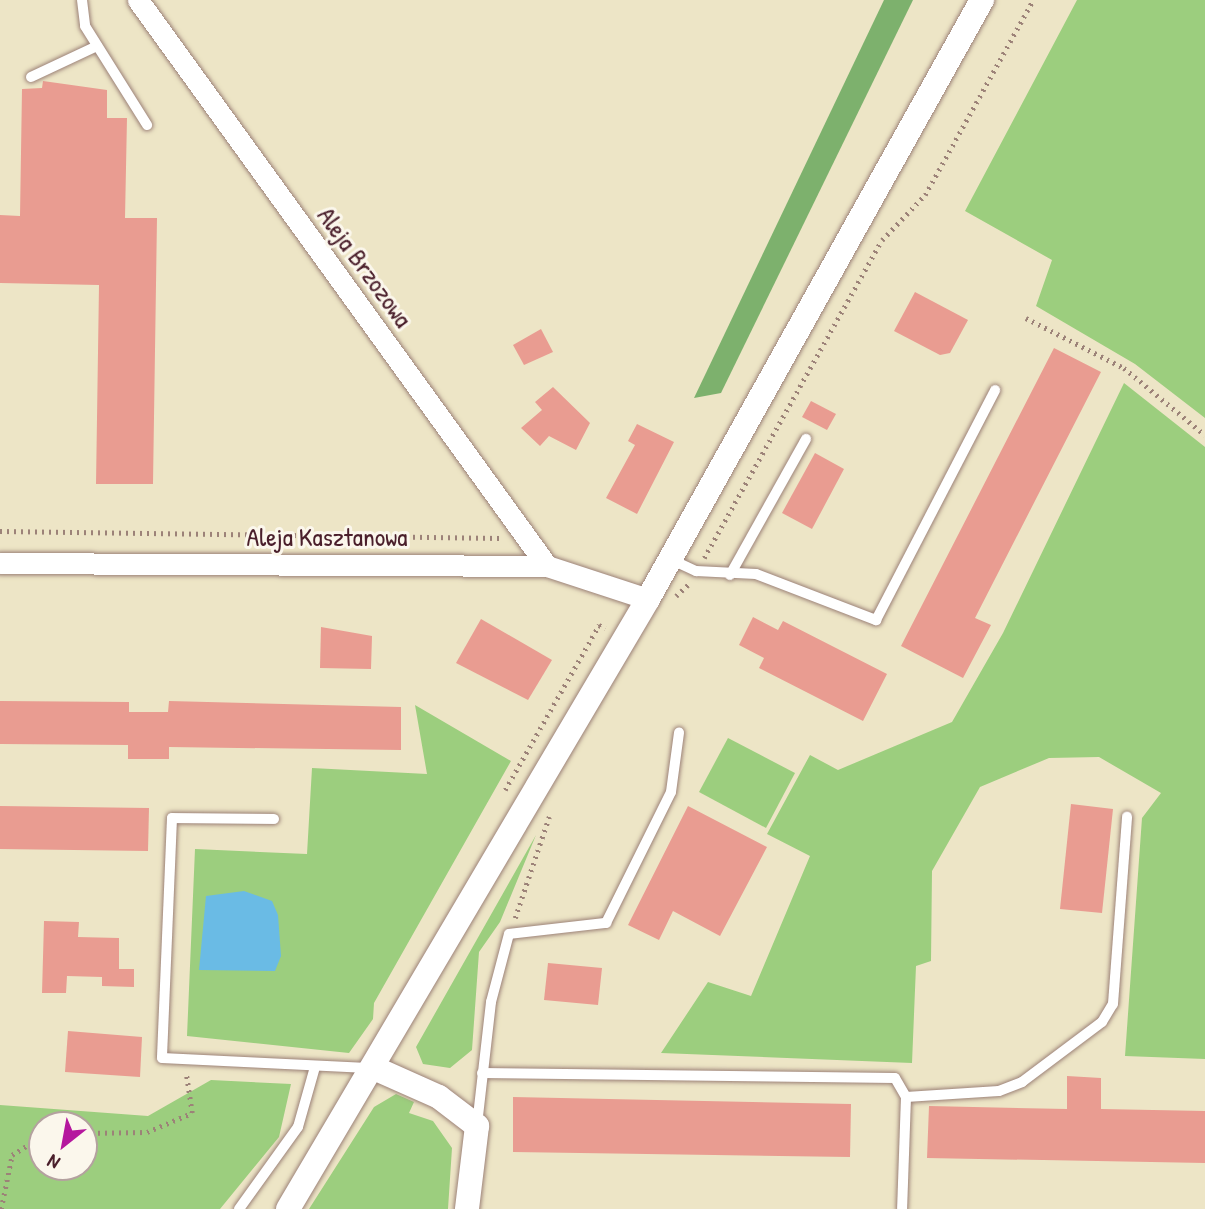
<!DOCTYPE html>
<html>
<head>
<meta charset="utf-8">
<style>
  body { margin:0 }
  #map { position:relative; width:1205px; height:1209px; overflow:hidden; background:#ede5c6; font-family:"Patrick Hand",sans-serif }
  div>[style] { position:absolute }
  .green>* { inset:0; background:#9cce7e }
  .forest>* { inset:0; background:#7db16d }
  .water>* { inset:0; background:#6abbe5 }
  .building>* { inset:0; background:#e99c91 }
  .path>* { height:4.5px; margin-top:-2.25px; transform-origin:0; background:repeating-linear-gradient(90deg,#9c8278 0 2px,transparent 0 7px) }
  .roads { filter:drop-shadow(0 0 2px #9c8278) drop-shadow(0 0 2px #9c8278) }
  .service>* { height:10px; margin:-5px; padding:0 5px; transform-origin:5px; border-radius:5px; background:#fff }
  .minor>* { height:21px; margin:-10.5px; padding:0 10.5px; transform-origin:10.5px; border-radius:10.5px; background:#fff }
  .tertiary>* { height:24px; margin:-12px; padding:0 12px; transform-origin:12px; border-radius:12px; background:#fff }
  span { translate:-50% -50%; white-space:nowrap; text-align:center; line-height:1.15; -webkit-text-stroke:6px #fbf7ec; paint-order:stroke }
  .street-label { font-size:26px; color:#4a1f2b }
  .north { position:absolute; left:28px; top:1111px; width:70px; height:70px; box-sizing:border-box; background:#fbf7ec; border:2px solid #b4a19f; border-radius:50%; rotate:211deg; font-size:19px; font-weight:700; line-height:28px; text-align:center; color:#4a1f2b }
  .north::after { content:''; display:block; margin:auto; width:24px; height:32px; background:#b5179e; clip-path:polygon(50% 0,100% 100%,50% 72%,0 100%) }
</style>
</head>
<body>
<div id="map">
  <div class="green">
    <div style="clip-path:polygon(1077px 0,1205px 0,1205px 418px,1135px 364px,1036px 306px,1052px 260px,965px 211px)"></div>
    <div style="clip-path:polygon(1124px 383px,1205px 447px,1205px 1059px,1125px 1056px,1142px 818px,1161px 793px,1099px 757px,1049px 758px,980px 787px,932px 871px,931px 961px,916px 966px,912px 1063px,661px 1053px,708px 982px,751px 996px,810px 856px,767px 834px,810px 755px,838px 770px,952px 722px,1003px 633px)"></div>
    <div style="clip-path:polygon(415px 705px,511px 761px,374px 1003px,373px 1019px,349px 1053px,187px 1036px,195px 849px,307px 854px,312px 768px,427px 774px)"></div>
    <div style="clip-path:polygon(728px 738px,795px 773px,766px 828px,699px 792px)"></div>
    <div style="clip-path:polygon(536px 835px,500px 922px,479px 952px,472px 1050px,450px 1068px,423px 1064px,416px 1047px)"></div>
    <div style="clip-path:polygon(evenodd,211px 1080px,291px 1084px,279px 1137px,220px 1209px,0 1209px,0 1105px,148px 1116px,211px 1080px,42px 1125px,84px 1125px,84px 1167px,42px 1167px,42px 1125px)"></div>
    <div style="clip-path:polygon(396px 1094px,414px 1102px,409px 1113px,433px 1121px,452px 1148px,448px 1209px,309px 1209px,374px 1107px)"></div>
  </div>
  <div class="forest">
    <div style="clip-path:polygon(884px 0,913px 0,721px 393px,694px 398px)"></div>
  </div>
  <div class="water">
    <div style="clip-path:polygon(244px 891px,272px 901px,278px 915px,281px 956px,275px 971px,199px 970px,206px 896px)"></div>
  </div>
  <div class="building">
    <div style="clip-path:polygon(43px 81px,107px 90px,107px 118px,127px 118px,125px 218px,157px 218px,153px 484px,96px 484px,99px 285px,0 283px,0 215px,20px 216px,22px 89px,42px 88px)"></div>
    <div style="clip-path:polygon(915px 292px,968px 320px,950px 353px,940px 355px,894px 331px)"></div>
    <div style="clip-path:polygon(541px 329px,553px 352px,524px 365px,513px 345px)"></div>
    <div style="clip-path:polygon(1054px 348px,1101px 372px,975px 618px,991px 625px,963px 678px,901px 646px)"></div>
    <div style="clip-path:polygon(553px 387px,590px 423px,576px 450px,549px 436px,540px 446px,521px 428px,542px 410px,535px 402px)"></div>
    <div style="clip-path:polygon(811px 401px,836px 414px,827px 430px,802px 417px)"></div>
    <div style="clip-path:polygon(637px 424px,674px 442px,637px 514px,606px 498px,635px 445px,628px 441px)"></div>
    <div style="clip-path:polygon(815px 453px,844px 469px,812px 529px,782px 513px)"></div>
    <div style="clip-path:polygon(753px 617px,778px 630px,783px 621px,887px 674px,863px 721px,759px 668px,764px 658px,739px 645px)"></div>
    <div style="clip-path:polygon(481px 619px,552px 660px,528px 700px,456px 663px)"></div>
    <div style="clip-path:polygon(321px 627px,372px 636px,371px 669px,320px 668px)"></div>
    <div style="clip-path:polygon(0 701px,129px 702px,129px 712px,168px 712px,169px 701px,401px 707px,401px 750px,169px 747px,169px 759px,128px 759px,128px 745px,0 744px)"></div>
    <div style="clip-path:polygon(1071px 804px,1113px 809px,1102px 913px,1060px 909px)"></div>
    <div style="clip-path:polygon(0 806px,149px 808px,148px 851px,0 849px)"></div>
    <div style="clip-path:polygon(688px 806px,767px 847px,720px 936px,673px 911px,659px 940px,628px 925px)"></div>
    <div style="clip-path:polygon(44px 921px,79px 922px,78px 937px,119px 938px,119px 969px,134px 969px,134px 987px,102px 986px,102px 977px,67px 976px,66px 993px,42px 993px)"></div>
    <div style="clip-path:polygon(548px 963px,602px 968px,598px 1005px,544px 1000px)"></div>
    <div style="clip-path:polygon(68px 1031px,142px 1037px,140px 1077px,65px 1072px)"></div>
    <div style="clip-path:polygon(1067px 1076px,1101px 1078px,1101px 1109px,1205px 1111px,1205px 1163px,927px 1158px,929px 1106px,1067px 1109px)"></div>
    <div style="clip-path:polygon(513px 1097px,851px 1104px,850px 1157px,513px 1152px)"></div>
  </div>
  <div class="path">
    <div style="left:1026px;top:318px;width:110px;rotate:27deg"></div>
    <div style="left:1124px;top:368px;width:105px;rotate:39.6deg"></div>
    <div style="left:0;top:531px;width:500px;rotate:0.8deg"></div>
    <div style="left:704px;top:558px;width:364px;rotate:-60.8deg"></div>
    <div style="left:882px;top:240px;width:62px;rotate:-46.3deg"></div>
    <div style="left:925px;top:195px;width:223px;rotate:-61deg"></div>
    <div style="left:676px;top:596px;width:18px;rotate:-43deg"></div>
    <div style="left:505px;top:790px;width:190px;rotate:-60.3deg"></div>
    <div style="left:599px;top:625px;width:7px;rotate:27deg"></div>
    <div style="left:515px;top:918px;width:107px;rotate:-71.4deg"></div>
    <div style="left:84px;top:1133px;width:63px;rotate:-0.9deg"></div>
    <div style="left:147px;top:1132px;width:49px;rotate:-22.9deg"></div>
    <div style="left:192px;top:1113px;width:40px;rotate:-98.5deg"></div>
    <div style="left:1px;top:1209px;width:55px;rotate:-78.5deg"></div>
    <div style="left:12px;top:1155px;width:36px;rotate:-32deg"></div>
  </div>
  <div class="roads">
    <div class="service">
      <div style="left:82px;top:0;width:26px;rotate:83deg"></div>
      <div style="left:85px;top:26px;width:117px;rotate:57.9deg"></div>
      <div style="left:31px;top:77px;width:73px;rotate:-25.2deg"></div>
      <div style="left:670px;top:559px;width:29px;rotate:25deg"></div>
      <div style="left:696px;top:571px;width:60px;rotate:2.9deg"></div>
      <div style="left:756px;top:574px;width:129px;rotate:21deg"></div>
      <div style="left:876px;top:620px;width:259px;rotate:-62.6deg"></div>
      <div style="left:730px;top:575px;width:156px;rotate:-60.8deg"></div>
      <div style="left:274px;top:819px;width:102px;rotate:-179.4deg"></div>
      <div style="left:172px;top:818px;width:240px;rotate:92.4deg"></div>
      <div style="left:162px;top:1058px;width:206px;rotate:2.8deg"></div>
      <div style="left:482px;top:1073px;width:413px;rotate:0.7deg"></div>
      <div style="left:895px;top:1078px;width:22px;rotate:60deg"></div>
      <div style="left:906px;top:1097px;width:112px;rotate:92deg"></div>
      <div style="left:906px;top:1097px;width:93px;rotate:-3.7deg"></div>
      <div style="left:999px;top:1091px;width:25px;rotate:-21deg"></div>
      <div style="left:1022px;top:1082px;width:100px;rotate:-36.9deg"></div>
      <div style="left:1102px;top:1022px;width:21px;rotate:-59deg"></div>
      <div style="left:1113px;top:1004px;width:188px;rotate:-85.7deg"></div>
      <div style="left:477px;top:1125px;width:124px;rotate:-83.5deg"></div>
      <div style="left:491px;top:1002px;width:70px;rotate:-75.2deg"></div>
      <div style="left:509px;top:934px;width:98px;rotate:-6.5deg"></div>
      <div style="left:606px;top:923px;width:146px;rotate:-63.6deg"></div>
      <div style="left:671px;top:792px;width:60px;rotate:-82.3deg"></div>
      <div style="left:239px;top:1209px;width:101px;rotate:-54.3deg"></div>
      <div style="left:298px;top:1127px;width:62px;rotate:-74.2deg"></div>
    </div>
    <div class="minor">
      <div style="left:138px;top:0;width:698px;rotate:54.15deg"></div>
      <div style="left:0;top:563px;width:547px;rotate:0.31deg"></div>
      <div style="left:547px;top:566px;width:106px;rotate:18.1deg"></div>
    </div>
    <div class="tertiary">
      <div style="left:374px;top:1068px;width:71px;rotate:24deg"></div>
      <div style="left:439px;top:1097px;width:48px;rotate:37.3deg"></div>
      <div style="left:477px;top:1126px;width:84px;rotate:96.9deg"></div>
      <div style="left:288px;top:1209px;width:708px;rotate:-59.45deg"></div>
      <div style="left:648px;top:599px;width:686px;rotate:-60.86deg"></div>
    </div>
  </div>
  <div class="street-label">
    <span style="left:365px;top:267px;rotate:54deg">Aleja Brzozowa</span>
    <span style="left:327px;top:537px">Aleja Kasztanowa</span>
  </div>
  <div class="north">N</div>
</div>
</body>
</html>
